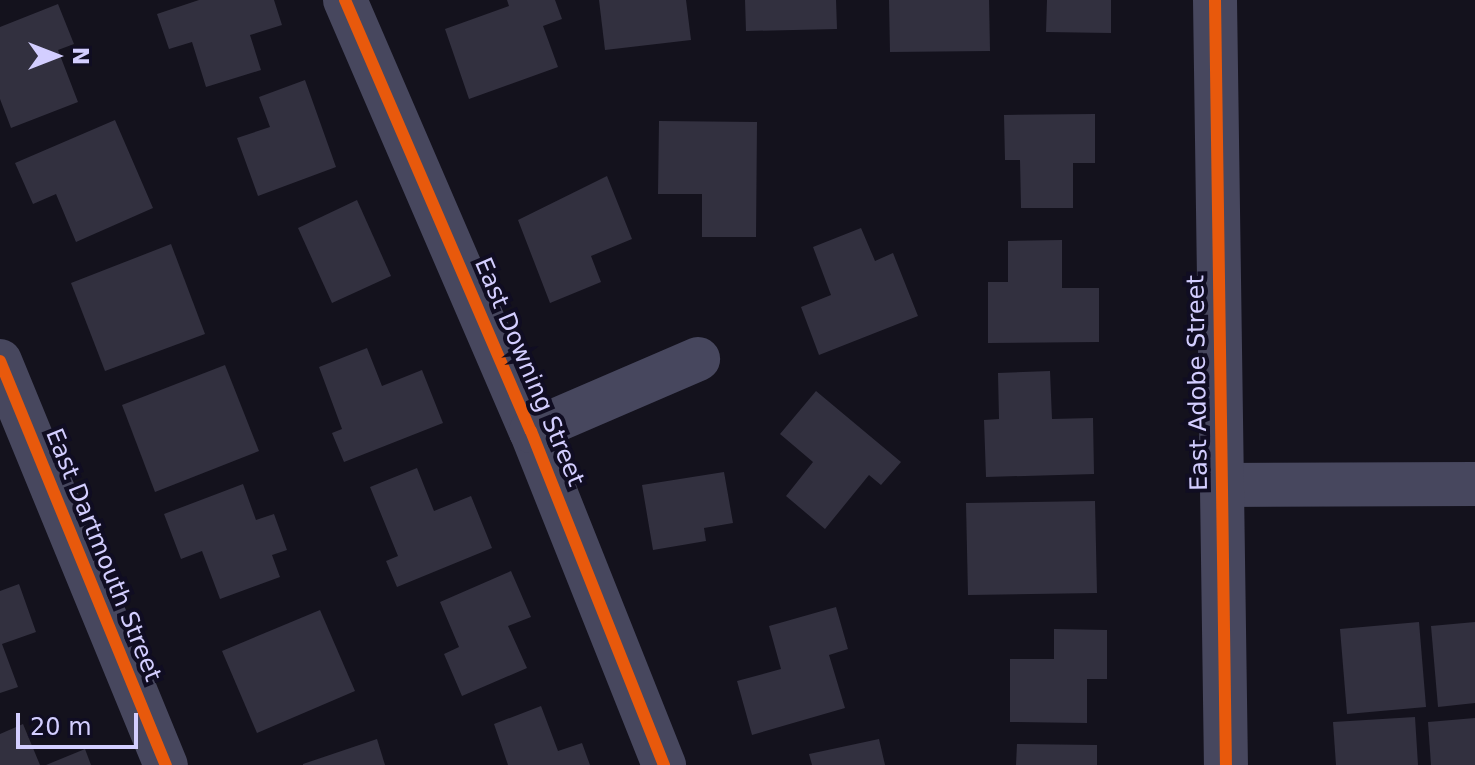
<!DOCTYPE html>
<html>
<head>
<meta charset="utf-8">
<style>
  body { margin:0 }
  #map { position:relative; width:1475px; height:765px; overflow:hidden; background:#14121d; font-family:"DejaVu Sans",sans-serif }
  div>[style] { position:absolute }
  .building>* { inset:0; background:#32303f }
  .minor>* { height:44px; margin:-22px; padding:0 22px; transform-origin:22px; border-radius:22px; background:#47475e }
  .tertiary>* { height:44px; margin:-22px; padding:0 22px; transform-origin:22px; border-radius:22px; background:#47475e }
  .cycleway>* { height:12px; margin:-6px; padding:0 6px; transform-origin:6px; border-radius:6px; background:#e8590c }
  span { translate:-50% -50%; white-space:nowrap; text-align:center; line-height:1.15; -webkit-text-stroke:8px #100d22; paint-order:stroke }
  .street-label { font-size:24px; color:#d3ceff }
  .north { position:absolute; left:16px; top:16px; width:80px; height:80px; -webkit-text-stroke:6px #100d22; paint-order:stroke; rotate:90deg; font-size:22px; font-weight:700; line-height:32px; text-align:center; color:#d3ceff }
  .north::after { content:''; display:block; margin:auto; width:28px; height:36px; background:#d3ceff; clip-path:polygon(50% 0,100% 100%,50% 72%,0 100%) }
  .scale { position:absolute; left:16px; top:713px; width:122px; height:36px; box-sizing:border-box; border:4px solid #d3ceff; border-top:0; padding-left:10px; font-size:24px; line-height:28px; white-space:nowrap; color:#d3ceff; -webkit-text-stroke:6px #100d22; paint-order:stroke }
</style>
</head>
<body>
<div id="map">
  <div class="building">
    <div style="clip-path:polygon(199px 0,274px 0,282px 25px,250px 35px,261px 70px,206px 87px,192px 42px,169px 49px,157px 14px)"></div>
    <div style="clip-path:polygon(507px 0,555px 0,562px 19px,543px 26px,558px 67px,469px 99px,445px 29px,509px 6px)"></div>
    <div style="clip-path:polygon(599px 0,686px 0,691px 40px,605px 50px)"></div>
    <div style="clip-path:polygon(745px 0,836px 0,837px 29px,746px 31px)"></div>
    <div style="clip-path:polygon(889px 0,989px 0,990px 51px,890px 52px)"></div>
    <div style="clip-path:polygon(1047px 0,1111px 0,1111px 33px,1046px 32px)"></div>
    <div style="clip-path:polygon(58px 4px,74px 44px,58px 50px,78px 102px,11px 128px,0 99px,0 27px)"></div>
    <div style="clip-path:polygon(305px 80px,336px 167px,258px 196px,237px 138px,270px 127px,259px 97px)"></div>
    <div style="clip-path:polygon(1095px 114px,1095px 163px,1073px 163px,1073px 208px,1021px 208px,1020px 160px,1005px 160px,1004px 115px)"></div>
    <div style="clip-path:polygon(115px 120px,153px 208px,76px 242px,56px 194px,33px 204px,15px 163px)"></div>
    <div style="clip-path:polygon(659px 121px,757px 122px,756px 237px,702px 237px,702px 194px,658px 194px)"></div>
    <div style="clip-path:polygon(607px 176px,632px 239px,591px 256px,601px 282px,550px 303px,518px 220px)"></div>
    <div style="clip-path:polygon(357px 200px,391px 276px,332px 303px,298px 228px)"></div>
    <div style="clip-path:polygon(861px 228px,875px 261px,893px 253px,918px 316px,819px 355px,801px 307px,831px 295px,813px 247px)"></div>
    <div style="clip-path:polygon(1062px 240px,1062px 288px,1099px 288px,1099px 342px,988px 343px,988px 282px,1008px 282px,1008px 241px)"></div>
    <div style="clip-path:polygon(171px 244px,205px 334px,105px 371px,71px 283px)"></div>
    <div style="clip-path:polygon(367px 348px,382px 386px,422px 370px,443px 423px,344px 462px,332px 433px,342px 429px,319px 367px)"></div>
    <div style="clip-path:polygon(225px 365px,259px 451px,155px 492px,122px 405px)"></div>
    <div style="clip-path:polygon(1050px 371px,1052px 419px,1093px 418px,1094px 474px,986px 477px,984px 420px,999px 419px,998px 373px)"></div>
    <div style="clip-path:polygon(816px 391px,901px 462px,881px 485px,869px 475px,825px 529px,786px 496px,813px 462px,780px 434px)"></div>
    <div style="clip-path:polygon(417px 468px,434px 511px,471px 496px,492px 548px,397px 587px,386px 561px,398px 556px,370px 487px)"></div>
    <div style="clip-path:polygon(724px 472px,733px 523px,704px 528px,706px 541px,653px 550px,642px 485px)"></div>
    <div style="clip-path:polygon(243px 484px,256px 520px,274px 514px,287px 550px,272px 555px,280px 577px,220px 599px,202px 551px,181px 559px,164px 514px)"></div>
    <div style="clip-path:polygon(1095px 501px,1097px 593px,968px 595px,966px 503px)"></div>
    <div style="clip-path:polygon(511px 571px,531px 617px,508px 626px,527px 668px,462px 696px,444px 654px,459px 647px,440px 602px)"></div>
    <div style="clip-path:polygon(19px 584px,36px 632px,2px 644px,18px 687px,0 693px,0 591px)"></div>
    <div style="clip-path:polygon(836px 607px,848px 649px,829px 655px,845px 708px,752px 735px,737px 681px,781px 669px,769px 626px)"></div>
    <div style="clip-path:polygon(320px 610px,355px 691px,257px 733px,222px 651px)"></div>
    <div style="clip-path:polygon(1419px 622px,1426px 707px,1347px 714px,1340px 629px)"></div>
    <div style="clip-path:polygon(1475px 622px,1475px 703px,1438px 707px,1431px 626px)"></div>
    <div style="clip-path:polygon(1054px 629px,1107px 630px,1107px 679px,1087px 679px,1087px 723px,1010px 722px,1010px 659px,1054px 659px)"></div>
    <div style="clip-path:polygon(541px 706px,558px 751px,582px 743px,590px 765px,508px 765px,494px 724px)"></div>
    <div style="clip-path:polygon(1415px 717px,1418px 765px,1336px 765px,1333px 722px)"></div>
    <div style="clip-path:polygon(1475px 718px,1475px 765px,1431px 765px,1428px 722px)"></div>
    <div style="clip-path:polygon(23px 724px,40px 765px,0 765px,0 734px)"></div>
    <div style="clip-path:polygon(377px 739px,385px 765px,303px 765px,303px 764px)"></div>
    <div style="clip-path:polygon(879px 739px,885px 765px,812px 765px,809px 754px)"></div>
    <div style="clip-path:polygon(1017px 744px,1097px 745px,1097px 765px,1016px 765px)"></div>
    <div style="clip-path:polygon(85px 749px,91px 765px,46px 765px)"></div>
  </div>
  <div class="minor">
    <div style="left:345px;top:0;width:469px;rotate:66.7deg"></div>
    <div style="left:531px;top:431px;width:360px;rotate:68.3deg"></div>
    <div style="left:0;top:361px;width:437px;rotate:67.7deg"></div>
    <div style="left:531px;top:431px;width:182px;rotate:-23.3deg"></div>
    <div style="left:1222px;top:485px;width:253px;rotate:-0.2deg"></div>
  </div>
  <div class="tertiary">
    <div style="left:1215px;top:0;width:765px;rotate:89.18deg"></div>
  </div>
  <div class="cycleway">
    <div style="left:345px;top:0;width:469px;rotate:66.7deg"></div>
    <div style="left:531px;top:431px;width:360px;rotate:68.3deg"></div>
    <div style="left:1215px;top:0;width:765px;rotate:89.18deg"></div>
    <div style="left:0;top:361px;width:437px;rotate:67.7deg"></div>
  </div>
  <div class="street-label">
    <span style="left:529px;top:372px;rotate:67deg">East Downing Street</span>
    <span style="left:1198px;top:383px;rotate:-91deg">East Adobe Street</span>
    <span style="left:103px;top:555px;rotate:68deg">East Dartmouth Street</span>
  </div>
  <div class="north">N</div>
  <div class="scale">20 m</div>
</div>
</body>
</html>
